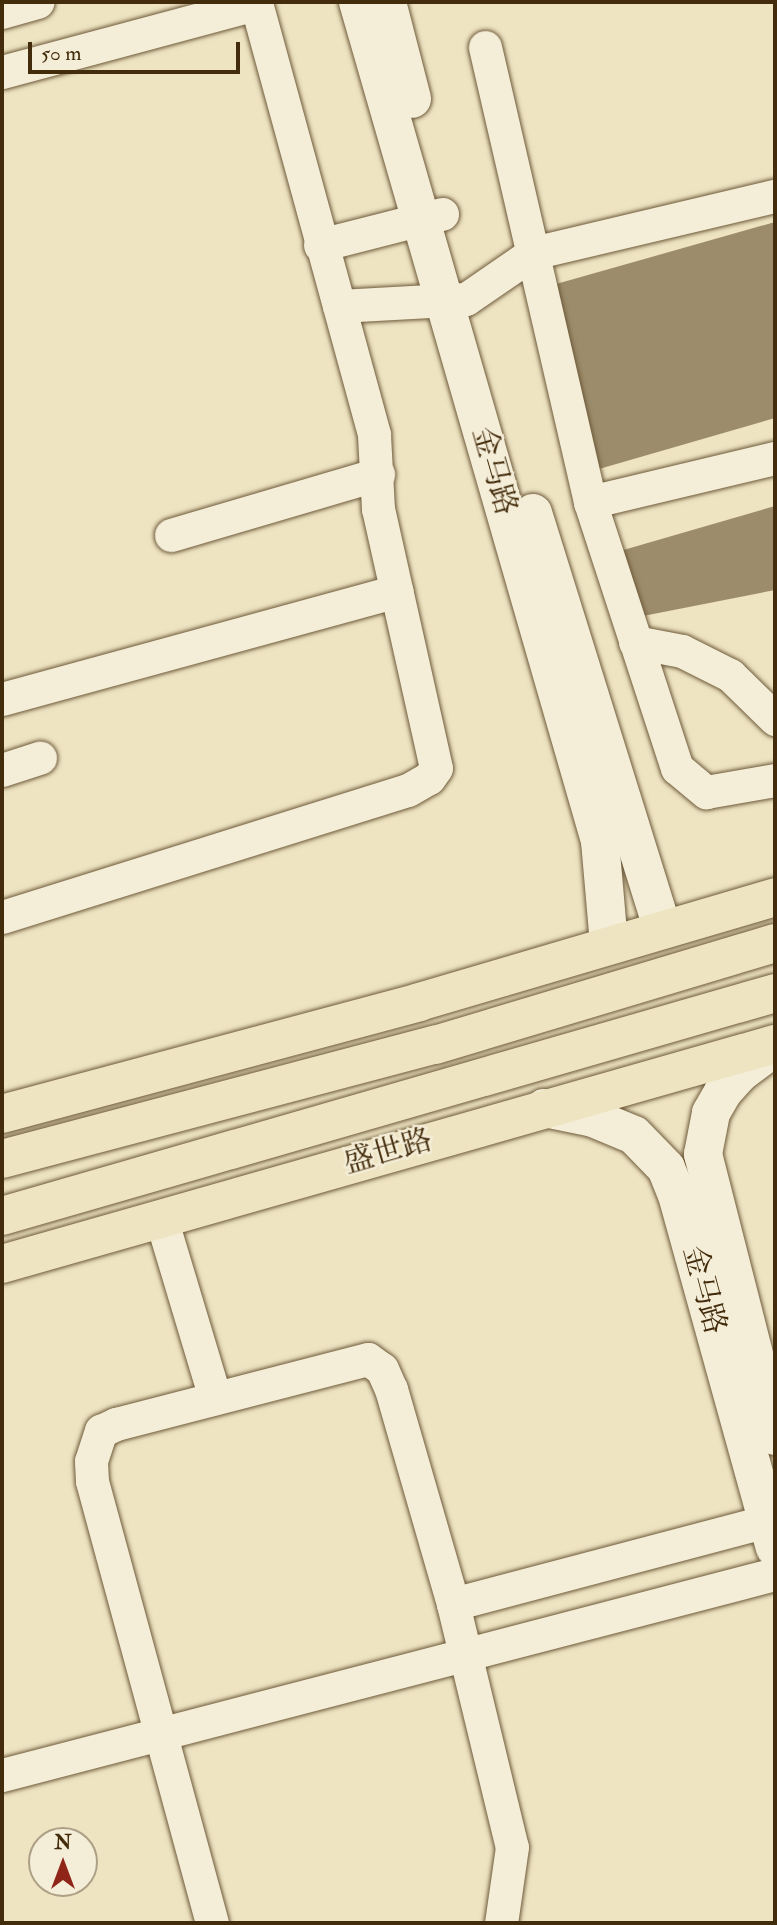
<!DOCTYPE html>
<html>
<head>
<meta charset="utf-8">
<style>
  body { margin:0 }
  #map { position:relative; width:777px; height:1925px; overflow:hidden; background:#eee4c2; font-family:"IM FELL Double Pica","Noto Serif SC",serif }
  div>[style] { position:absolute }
  .building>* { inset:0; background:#9c8c6b }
  .roads { filter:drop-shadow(0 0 2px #6e5a3a) drop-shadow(0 0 2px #6e5a3a) }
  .street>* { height:33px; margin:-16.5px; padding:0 16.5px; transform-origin:16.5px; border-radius:16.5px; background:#f4edd7 }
  .secondary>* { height:38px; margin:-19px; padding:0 19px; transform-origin:19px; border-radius:19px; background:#f4edd7 }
  .primary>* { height:38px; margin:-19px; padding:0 19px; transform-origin:19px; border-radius:19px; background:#eee4c2 }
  span { translate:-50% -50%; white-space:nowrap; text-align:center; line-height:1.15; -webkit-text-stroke:5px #f4edd7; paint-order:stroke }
  .street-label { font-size:30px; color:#432c0c }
  .frame { position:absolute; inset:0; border:4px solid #432c0c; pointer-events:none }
  .north { position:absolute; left:28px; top:1827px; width:70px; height:70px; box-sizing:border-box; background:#f4edd7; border:2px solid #ada086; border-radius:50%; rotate:0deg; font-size:19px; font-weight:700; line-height:28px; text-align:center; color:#432c0c }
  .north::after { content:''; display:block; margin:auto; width:24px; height:32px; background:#8f2418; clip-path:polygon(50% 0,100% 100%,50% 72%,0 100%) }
  .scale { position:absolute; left:28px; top:42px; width:212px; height:32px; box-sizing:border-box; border:4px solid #432c0c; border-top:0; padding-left:9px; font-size:21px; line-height:24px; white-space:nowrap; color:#432c0c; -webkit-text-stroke:5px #f4edd7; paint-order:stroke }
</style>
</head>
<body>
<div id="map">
  <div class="building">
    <div style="clip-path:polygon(775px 222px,775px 418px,599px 469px,549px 286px)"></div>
    <div style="clip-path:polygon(775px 506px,775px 590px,643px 616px,620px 551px)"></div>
  </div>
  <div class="roads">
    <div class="street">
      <div style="left:2px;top:12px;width:37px;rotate:-16deg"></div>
      <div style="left:485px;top:47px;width:467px;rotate:77deg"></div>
      <div style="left:590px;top:502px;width:280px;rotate:71.9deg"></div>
      <div style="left:677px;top:768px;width:38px;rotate:40deg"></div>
      <div style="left:706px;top:792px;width:70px;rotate:-9.9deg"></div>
      <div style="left:2px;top:72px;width:263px;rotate:-15deg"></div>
      <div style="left:320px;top:245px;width:126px;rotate:-14.3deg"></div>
      <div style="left:339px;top:306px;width:127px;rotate:-3.2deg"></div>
      <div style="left:466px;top:299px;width:81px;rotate:-34.5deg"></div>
      <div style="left:533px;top:253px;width:249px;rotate:-13.3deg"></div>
      <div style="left:590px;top:502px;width:190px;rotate:-13.4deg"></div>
      <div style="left:171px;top:535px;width:216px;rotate:-16.4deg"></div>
      <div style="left:635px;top:642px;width:48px;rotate:10.8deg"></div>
      <div style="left:682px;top:651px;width:54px;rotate:26.6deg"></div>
      <div style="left:730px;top:675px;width:63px;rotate:44.4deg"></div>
      <div style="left:2px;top:699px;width:409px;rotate:-15.3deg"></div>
      <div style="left:2px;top:770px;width:40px;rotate:-18deg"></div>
      <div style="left:2px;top:917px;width:425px;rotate:-17.4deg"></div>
      <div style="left:408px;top:790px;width:24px;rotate:-30deg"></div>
      <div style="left:429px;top:778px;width:12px;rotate:-55deg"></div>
      <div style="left:436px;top:768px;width:265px;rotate:-102.6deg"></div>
      <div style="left:378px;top:509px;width:75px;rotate:-93.1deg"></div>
      <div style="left:374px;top:434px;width:448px;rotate:-105.3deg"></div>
      <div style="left:161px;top:1218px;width:188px;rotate:73.3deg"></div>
      <div style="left:453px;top:1604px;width:333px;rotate:-14.8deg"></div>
      <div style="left:2px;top:1775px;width:799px;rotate:-14.58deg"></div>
      <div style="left:212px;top:1923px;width:458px;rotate:-105.2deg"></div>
      <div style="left:92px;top:1481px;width:20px;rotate:-93deg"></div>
      <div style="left:91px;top:1461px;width:32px;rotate:-72deg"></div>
      <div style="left:101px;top:1431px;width:17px;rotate:-25deg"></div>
      <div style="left:116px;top:1424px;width:260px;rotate:-14.5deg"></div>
      <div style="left:368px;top:1359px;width:17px;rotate:36deg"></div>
      <div style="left:382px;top:1369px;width:22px;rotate:66deg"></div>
      <div style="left:391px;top:1389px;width:224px;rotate:73.9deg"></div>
      <div style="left:453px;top:1604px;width:250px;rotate:76.4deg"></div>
      <div style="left:512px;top:1847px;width:77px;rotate:98.2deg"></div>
    </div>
    <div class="secondary">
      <div style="left:358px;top:2px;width:873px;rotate:73.91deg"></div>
      <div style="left:600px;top:841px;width:103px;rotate:85deg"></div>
      <div style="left:387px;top:2px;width:100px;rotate:75.5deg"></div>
      <div style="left:533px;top:513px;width:435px;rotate:72.7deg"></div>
      <div style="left:775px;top:1047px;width:44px;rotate:143.4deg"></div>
      <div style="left:740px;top:1073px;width:25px;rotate:132deg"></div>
      <div style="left:723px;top:1092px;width:24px;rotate:120deg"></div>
      <div style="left:711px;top:1113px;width:42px;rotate:101deg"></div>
      <div style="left:703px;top:1154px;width:291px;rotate:75.7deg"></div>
      <div style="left:544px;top:1108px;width:50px;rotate:11.5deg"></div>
      <div style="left:593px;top:1118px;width:44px;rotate:22.5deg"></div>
      <div style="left:634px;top:1135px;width:46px;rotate:45.9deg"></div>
      <div style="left:666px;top:1168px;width:29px;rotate:68deg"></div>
      <div style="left:677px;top:1195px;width:366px;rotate:74.5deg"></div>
    </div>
    <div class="primary">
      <div style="left:2px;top:1114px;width:432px;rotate:-15deg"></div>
      <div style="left:419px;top:1002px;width:371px;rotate:-16.4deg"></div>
      <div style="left:2px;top:1159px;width:448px;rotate:-14.8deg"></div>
      <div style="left:435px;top:1045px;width:355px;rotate:-16.7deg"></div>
      <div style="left:2px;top:1216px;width:805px;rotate:-16.09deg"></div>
      <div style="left:2px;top:1264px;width:804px;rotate:-15.89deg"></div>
    </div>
  </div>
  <div class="street-label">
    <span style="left:494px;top:471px;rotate:74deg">金马路</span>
    <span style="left:388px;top:1152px;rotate:-16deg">盛世路</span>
    <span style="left:704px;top:1290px;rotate:75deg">金马路</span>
  </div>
  <div class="frame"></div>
  <div class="north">N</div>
  <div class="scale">50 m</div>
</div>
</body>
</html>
